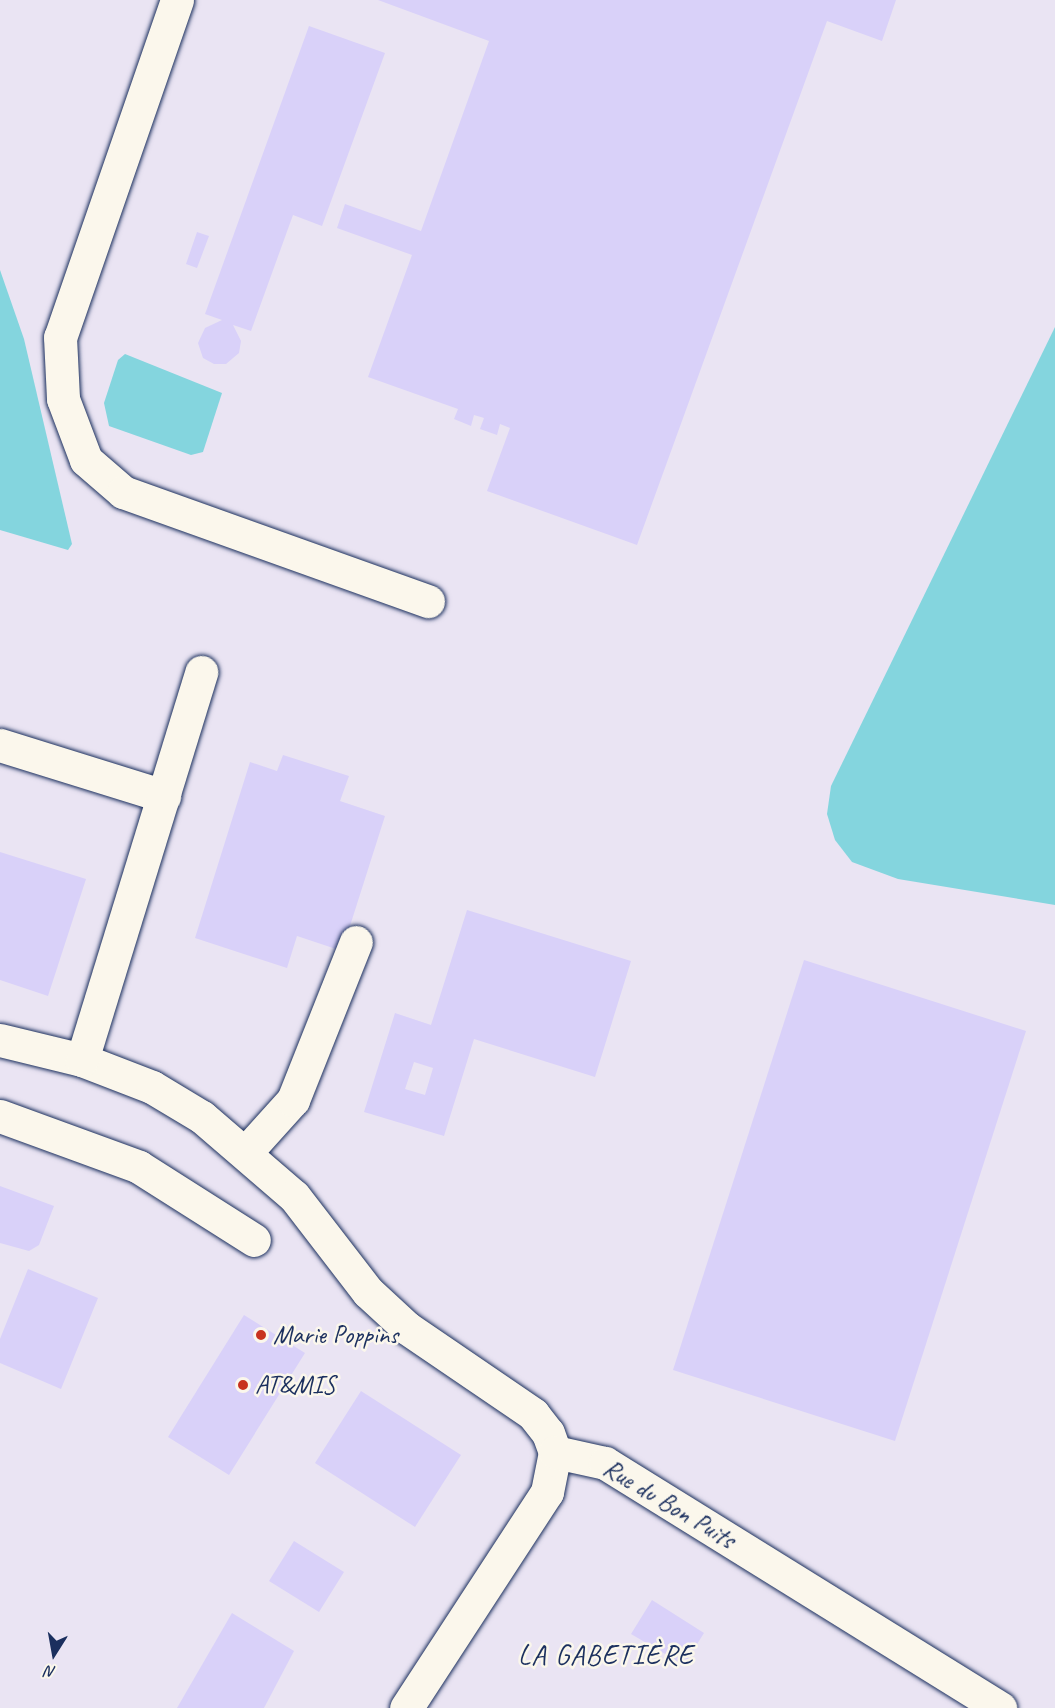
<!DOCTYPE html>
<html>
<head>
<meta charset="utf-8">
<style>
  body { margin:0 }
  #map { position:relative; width:1055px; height:1708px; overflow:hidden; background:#f1ecf0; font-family:Caveat,sans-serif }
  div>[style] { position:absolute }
  .built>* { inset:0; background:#eae4f3 }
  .water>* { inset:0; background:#84d5de }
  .building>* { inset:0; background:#d9d1f9 }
  .roads { filter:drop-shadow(0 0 2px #1b2f5e) drop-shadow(0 0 2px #1b2f5e) }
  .minor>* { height:33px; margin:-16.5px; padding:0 16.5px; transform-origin:16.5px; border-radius:16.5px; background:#fbf7ec }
  .dots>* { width:16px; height:16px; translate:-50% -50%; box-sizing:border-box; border:3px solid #fbf7ec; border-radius:50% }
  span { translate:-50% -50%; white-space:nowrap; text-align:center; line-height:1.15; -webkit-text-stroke:5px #fbf7ec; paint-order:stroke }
  .poi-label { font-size:26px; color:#1b2f5e }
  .left { translate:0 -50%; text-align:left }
  .street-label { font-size:26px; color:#1b2f5e }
  .quarter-label { font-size:28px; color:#1b2f5e; letter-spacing:1.5px }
  .north { position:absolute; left:24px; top:1624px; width:60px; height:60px; -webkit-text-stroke:4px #fbf7ec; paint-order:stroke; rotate:191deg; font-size:16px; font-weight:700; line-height:24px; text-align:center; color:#1b2f5e }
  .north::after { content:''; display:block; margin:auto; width:21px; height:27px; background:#1b2f5e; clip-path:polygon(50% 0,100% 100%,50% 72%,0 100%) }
</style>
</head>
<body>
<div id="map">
  <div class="built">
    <div style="clip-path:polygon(0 0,1055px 0,1055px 1708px,0 1708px)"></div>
  </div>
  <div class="water">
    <div style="clip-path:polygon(0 270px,24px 339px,72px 544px,68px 550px,0 530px)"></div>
    <div style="clip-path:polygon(1055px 327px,1055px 905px,898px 879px,852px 862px,835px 840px,827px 814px,831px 786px)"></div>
    <div style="clip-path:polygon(125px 354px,222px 393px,203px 452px,191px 455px,109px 426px,104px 403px,118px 360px)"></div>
  </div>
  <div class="building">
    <div style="clip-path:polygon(378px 0,896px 0,882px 41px,827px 21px,637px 545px,487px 491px,510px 428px,500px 424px,497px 435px,480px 429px,484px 418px,474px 415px,471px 426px,454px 419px,458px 409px,368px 377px,412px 255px,337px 228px,345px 204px,421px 231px,489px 41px)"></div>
    <div style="clip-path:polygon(309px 26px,385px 53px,322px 226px,293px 215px,251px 331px,233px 325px,241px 341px,239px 353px,226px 364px,214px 364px,203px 358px,198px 343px,205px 328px,222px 320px,205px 314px)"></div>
    <div style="clip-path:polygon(197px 232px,209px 236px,197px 268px,186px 264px)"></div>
    <div style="clip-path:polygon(283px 755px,349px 776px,340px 801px,385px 816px,342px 951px,297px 936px,287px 968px,195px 938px,250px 762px,277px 771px)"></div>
    <div style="clip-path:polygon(0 852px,86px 879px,48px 996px,0 980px)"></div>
    <div style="clip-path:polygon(evenodd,467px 910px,631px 961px,595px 1077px,474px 1039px,444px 1136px,364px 1112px,395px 1013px,431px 1025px,467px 910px,414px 1062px,433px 1068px,425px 1095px,405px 1089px,414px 1062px)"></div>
    <div style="clip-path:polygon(804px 960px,1026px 1031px,895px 1441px,673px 1370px)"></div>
    <div style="clip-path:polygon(0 1186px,54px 1206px,39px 1245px,29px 1251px,0 1243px)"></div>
    <div style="clip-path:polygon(28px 1269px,98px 1298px,61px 1389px,0 1363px,0 1339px)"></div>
    <div style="clip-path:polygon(244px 1315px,305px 1353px,229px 1475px,168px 1437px)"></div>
    <div style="clip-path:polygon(361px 1391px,461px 1455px,415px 1527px,315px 1463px)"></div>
    <div style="clip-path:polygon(294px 1541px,344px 1572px,319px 1612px,269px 1581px)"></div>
    <div style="clip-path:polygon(652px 1600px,704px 1633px,684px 1665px,631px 1634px)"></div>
    <div style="clip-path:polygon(232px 1613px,294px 1651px,264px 1708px,177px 1708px)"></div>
  </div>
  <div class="roads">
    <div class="minor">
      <div style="left:177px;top:0;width:357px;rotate:109.1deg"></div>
      <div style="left:60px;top:337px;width:62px;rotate:87.2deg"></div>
      <div style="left:63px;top:399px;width:65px;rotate:69.3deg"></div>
      <div style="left:86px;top:460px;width:49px;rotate:40.9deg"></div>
      <div style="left:123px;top:492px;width:324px;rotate:19.7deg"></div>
      <div style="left:0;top:745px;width:172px;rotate:17.3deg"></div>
      <div style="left:0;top:1040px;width:84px;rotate:13.7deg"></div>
      <div style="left:82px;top:1060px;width:75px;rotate:21.1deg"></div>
      <div style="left:152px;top:1087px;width:58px;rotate:31deg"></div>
      <div style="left:202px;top:1117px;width:121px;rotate:40.7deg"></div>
      <div style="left:294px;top:1196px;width:121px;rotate:52.4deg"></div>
      <div style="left:368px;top:1292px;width:53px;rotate:42.7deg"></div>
      <div style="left:407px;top:1328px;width:153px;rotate:34.3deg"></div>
      <div style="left:533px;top:1414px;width:24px;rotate:52deg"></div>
      <div style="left:548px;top:1433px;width:20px;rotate:70deg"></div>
      <div style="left:555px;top:1452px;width:41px;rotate:101.3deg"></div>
      <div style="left:547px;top:1492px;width:258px;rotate:123.1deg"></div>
      <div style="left:82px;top:1060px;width:406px;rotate:-72.9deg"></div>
      <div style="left:0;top:1116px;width:148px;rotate:20.1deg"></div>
      <div style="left:139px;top:1167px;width:136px;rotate:32.4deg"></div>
      <div style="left:247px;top:1151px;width:69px;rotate:-48deg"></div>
      <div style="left:293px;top:1100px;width:170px;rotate:-68.3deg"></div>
      <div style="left:555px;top:1452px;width:51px;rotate:12.4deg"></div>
      <div style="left:605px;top:1463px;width:465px;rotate:31.8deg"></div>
    </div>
  </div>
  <div class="dots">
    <div style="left:261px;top:1335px;background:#c8321e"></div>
    <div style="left:243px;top:1385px;background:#c8321e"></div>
  </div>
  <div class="poi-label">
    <span class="left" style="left:273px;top:1335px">Marie Poppins</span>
    <span class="left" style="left:255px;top:1385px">AT&amp;MIS</span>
  </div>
  <div class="street-label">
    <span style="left:669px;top:1504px;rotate:31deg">Rue du Bon Puits</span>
  </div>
  <div class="quarter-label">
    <span style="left:606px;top:1655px">LA GABETIÈRE</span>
  </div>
  <div class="north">N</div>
</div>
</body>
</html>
